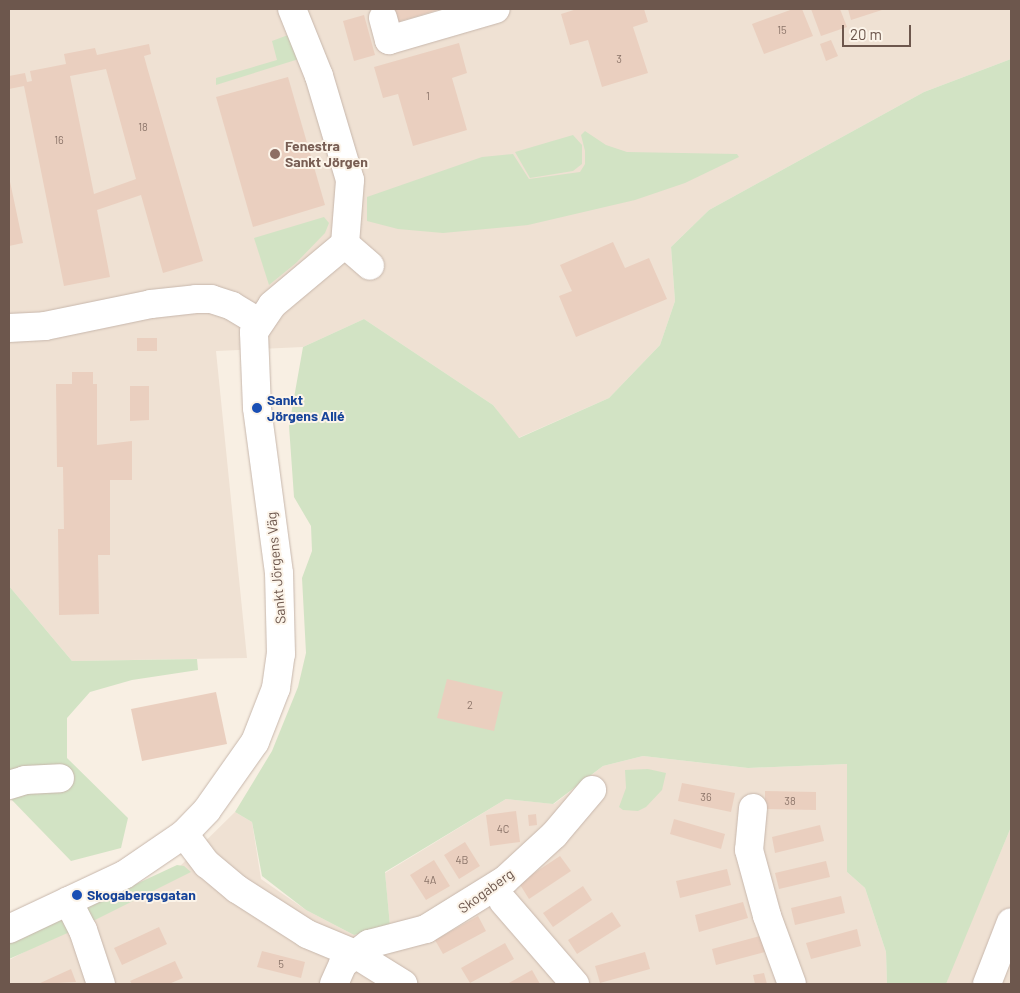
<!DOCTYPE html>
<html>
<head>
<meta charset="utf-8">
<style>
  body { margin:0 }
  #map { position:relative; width:1020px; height:993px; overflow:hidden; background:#f8efe3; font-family:Barlow,sans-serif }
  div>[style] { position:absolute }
  .residential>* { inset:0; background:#efe1d3 }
  .green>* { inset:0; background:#d2e3c4 }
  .building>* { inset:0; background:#eacfbf }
  .roads { filter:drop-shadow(0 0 1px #c7b7ac) drop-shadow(0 0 1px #c7b7ac) }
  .minor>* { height:28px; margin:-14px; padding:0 14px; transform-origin:14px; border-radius:14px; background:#fff }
  .dots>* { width:14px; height:14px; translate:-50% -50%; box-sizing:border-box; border:2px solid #fcf4e9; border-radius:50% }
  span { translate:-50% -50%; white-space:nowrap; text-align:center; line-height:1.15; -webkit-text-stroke:4px #fcf4e9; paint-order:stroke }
  .number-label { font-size:11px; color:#8c756a }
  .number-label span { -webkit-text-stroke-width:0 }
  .education-label { font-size:14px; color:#785e54; font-weight:700 }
  .left { translate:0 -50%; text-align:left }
  .transit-label { font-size:14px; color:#164399; font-weight:700 }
  .street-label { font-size:14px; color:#6d574d }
  .frame { position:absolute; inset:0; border:10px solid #6d574d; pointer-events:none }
  .scale { position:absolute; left:842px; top:25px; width:69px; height:22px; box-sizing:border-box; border:2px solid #6d574d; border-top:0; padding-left:6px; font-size:15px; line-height:18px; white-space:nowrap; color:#6d574d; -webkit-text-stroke:4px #fcf4e9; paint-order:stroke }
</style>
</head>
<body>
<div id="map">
  <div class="residential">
    <div style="clip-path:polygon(9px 9px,1011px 9px,1011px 59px,924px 92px,709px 210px,671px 247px,675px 301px,660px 345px,609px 398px,518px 438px,493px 405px,364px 319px,303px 347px,216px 351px,247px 658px,72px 661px,9px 586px)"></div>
    <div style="clip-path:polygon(643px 756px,748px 768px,847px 764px,847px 872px,865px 888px,886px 952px,887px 984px,9px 984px,9px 960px,172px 874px,235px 812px,252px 822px,261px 879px,306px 910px,354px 935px,390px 926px,385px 873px,506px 799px,554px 804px,603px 766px)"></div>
    <div style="clip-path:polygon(1011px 827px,1011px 984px,946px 984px,952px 967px)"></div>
  </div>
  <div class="green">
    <div style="clip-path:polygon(288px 35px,302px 58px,216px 85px,216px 78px,277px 60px,272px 41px)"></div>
    <div style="clip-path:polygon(1011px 59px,1011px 827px,946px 984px,887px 984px,886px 952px,865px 888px,847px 872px,847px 764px,748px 768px,643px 756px,603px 766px,553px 804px,506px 799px,385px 872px,390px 926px,354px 935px,306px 910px,262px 876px,252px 822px,235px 812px,272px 751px,298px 687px,306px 653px,302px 578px,312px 551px,311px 526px,294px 497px,289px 426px,303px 347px,364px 319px,493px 405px,519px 438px,609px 398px,660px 345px,675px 301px,671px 247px,709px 210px,924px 92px)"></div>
    <div style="clip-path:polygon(585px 131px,606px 145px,627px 152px,737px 154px,739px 157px,685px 183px,635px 200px,528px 225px,443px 233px,398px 229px,367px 221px,367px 197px,482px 157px,513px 154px,529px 179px,580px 172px,585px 164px,585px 151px,581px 135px)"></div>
    <div style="clip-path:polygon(573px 135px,582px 145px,582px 164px,573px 171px,530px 178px,515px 152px)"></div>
    <div style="clip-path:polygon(324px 217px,329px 223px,325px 233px,296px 263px,269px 285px,254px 238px)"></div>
    <div style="clip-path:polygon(9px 586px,72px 661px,197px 659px,198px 670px,132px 680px,90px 692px,67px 718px,67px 758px,128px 818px,121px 848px,71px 861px,9px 797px)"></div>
    <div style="clip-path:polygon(648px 769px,666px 773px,662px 790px,646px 807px,638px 811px,623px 810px,619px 807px,626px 788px,625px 770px)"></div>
    <div style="clip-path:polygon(177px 865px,184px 866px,191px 872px,89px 923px,87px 907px)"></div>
    <div style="clip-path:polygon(61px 918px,72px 931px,9px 959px,9px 939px)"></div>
  </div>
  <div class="building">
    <div style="clip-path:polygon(390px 9px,441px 9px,394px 23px)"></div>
    <div style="clip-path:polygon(577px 9px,644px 9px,648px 22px,633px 27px,648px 73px,602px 87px,588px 40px,570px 45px,561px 14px)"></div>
    <div style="clip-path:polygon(793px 9px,802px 9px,813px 36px,764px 54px,752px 24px)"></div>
    <div style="clip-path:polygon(811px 9px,840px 9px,847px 27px,821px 36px)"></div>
    <div style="clip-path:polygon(848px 9px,885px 9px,851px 20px)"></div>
    <div style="clip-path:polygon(364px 15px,375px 55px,354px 61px,343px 21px)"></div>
    <div style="clip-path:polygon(831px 40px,838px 56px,826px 61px,820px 44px)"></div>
    <div style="clip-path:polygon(459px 43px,467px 73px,452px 78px,467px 130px,413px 146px,398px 94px,383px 98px,374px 67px)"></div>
    <div style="clip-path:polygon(evenodd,149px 44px,151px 54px,144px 56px,147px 67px,203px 261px,163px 273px,141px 195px,97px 210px,110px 277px,64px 286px,24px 86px,9px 89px,9px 76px,25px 73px,27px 82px,32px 81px,30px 71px,66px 64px,64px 54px,95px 48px,97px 55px,149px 44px,106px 69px,136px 179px,94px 194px,70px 76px,106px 69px)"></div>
    <div style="clip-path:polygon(288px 77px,325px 205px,253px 227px,216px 97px)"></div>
    <div style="clip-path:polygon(9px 177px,23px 243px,9px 246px)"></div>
    <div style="clip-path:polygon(613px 242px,625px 268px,649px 258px,667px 299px,576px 337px,559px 296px,572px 291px,560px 265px)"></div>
    <div style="clip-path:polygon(137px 338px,157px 338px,157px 351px,137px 351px)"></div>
    <div style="clip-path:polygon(72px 372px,93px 372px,93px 384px,97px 384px,97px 445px,132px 441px,132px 480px,110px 480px,110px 555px,98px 555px,99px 614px,59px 615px,58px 529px,64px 529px,63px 467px,57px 467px,56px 384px,72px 384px)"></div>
    <div style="clip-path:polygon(130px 386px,149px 386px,149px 420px,130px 421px)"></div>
    <div style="clip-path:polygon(447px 679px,503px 692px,494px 731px,437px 718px)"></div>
    <div style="clip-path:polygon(216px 692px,227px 744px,142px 761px,131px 709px)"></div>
    <div style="clip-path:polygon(682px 783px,735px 793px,731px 812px,678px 801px)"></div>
    <div style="clip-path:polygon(765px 791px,816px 792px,816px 810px,765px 809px)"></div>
    <div style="clip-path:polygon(516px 811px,520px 842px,490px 846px,486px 815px)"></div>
    <div style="clip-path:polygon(536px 814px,537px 825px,529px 826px,528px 815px)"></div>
    <div style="clip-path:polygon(674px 819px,725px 834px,721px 849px,670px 834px)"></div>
    <div style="clip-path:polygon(820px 825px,824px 841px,775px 853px,772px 837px)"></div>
    <div style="clip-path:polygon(465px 842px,480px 866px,459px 879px,444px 855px)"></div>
    <div style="clip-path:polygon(560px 856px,571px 871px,529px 899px,519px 883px)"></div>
    <div style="clip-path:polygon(434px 860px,450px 886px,426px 900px,410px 875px)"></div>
    <div style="clip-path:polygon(826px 861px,830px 877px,779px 889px,775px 873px)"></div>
    <div style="clip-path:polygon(727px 869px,731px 885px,680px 898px,676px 881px)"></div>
    <div style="clip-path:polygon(583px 886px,592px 900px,553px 927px,543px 913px)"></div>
    <div style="clip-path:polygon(841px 896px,845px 913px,795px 925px,791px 908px)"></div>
    <div style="clip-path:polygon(743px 902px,748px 918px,699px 932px,695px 915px)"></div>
    <div style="clip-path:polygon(612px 912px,621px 926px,577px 954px,568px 940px)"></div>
    <div style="clip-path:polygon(478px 916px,486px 931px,443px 954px,435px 940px)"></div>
    <div style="clip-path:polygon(159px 927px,167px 944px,122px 965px,114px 948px)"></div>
    <div style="clip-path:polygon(857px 929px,861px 946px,811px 959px,806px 943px)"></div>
    <div style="clip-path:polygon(760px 936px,765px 952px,716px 965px,712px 949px)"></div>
    <div style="clip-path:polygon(505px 943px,514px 959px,470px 983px,461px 968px)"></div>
    <div style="clip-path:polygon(262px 951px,305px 962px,301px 978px,257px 967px)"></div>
    <div style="clip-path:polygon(645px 952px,650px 969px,600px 983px,595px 966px)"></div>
    <div style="clip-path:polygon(175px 961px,183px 978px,169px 984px,132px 984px,130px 981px)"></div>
    <div style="clip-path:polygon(71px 969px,76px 982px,38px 984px)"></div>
    <div style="clip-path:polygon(532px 970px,540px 984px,507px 984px)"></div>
    <div style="clip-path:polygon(764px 973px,767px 984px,755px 984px,753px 975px)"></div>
  </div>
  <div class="roads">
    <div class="minor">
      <div style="left:383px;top:18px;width:23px;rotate:75deg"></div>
      <div style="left:389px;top:40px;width:111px;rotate:-16.2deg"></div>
      <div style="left:345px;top:244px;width:33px;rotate:41deg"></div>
      <div style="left:9px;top:328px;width:36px;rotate:-3deg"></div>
      <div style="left:45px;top:326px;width:108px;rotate:-11.7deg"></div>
      <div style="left:151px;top:304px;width:45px;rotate:-6.3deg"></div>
      <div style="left:196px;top:299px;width:15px"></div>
      <div style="left:211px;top:299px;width:22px;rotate:18deg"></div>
      <div style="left:232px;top:306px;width:31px;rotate:31deg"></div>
      <div style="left:9px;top:785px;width:17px;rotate:-17deg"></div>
      <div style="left:25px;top:780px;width:35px;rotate:-3deg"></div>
      <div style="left:753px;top:808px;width:42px;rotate:95.4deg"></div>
      <div style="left:749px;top:850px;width:68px;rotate:74.7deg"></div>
      <div style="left:767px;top:916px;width:72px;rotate:69.8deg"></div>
      <div style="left:184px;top:834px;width:38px;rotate:53deg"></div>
      <div style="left:207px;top:864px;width:39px;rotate:40deg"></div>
      <div style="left:237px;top:889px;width:83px;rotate:32.7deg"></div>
      <div style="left:307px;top:934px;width:52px;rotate:22.6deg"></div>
      <div style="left:355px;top:954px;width:57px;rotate:32deg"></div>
      <div style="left:68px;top:901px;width:33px;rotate:63deg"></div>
      <div style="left:83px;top:930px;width:57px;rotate:71.6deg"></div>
      <div style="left:503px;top:901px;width:110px;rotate:49.1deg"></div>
      <div style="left:9px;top:929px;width:127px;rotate:-25.2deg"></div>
      <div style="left:124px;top:875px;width:73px;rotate:-34.3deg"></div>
      <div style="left:184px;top:834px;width:33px;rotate:-46deg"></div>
      <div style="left:207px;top:810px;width:83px;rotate:-54.8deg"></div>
      <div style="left:255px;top:742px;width:58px;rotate:-68.7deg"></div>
      <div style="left:276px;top:688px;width:34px;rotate:-82deg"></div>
      <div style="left:281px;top:654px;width:81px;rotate:-91.4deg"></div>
      <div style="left:279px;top:573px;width:166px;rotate:-97.6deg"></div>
      <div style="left:257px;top:408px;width:76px;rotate:-92.3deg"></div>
      <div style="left:254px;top:332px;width:32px;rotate:-56deg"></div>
      <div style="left:272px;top:305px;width:95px;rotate:-39.9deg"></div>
      <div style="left:345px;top:244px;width:64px;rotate:-85.5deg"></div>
      <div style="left:350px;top:180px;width:109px;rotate:-106.6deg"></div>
      <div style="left:319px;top:76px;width:72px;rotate:-111.9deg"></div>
      <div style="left:334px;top:984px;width:22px;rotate:-66deg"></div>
      <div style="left:343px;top:964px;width:33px;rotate:-38deg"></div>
      <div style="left:369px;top:944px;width:59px;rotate:-14.7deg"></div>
      <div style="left:426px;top:929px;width:93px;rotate:-31.8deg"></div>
      <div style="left:505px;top:880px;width:67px;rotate:-42.6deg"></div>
      <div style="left:554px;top:835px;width:59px;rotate:-49.8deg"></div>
      <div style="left:987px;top:984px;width:66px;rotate:-68.8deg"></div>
    </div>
  </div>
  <div class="dots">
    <div style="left:275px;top:154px;background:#8d6e63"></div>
    <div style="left:257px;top:408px;background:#1a4fb4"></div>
    <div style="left:77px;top:895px;background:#1a4fb4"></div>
  </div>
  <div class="number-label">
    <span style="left:782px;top:30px">15</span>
    <span style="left:619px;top:59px">3</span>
    <span style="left:428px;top:96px">1</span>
    <span style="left:143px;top:127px">18</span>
    <span style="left:59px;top:140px">16</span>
    <span style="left:470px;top:705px">2</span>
    <span style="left:706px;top:797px">36</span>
    <span style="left:790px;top:801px">38</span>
    <span style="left:503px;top:829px">4C</span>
    <span style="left:462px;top:860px">4B</span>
    <span style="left:430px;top:880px">4A</span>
    <span style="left:281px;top:964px">5</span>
  </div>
  <div class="education-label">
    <span class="left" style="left:285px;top:154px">Fenestra<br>Sankt Jörgen</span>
  </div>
  <div class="transit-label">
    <span class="left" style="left:267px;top:408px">Sankt<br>Jörgens Allé</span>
    <span class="left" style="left:87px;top:895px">Skogabergsgatan</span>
  </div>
  <div class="street-label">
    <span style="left:276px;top:568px;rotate:-95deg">Sankt Jörgens Väg</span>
    <span style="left:486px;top:891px;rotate:-36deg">Skogaberg</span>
  </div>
  <div class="frame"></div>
  <div class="scale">20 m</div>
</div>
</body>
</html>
